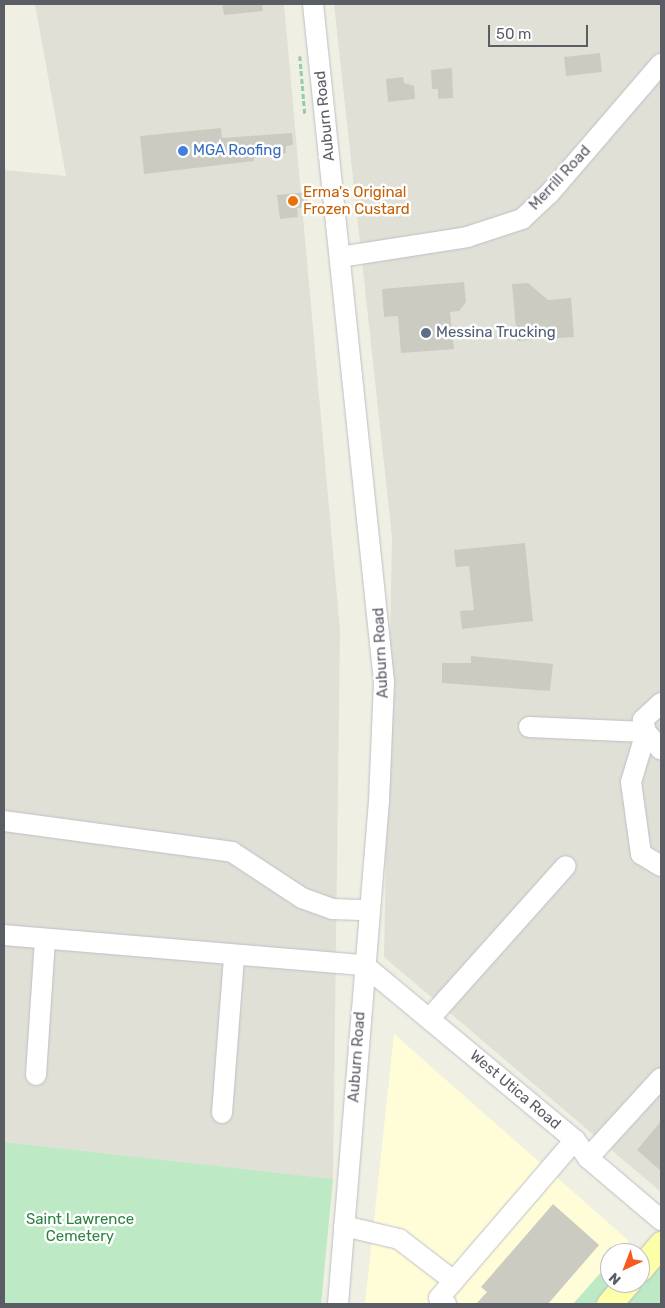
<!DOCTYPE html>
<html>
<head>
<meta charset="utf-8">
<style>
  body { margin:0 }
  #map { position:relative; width:665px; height:1308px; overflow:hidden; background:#efefe3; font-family:Rubik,sans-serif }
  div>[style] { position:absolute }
  .commercial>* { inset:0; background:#fffdd8 }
  .industrial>* { inset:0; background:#e0e0d7 }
  .green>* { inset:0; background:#bde9c5 }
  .building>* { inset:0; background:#cccbc2 }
  .path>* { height:2.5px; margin-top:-1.25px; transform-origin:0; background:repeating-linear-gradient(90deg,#95caae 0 5px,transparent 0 7.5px) }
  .roads { filter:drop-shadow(0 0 1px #bdbfc5) drop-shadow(0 0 1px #bdbfc5) }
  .minor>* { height:20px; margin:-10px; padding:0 10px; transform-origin:10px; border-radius:10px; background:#fff }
  .major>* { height:25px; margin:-12.5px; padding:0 12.5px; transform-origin:12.5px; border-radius:12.5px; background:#fdffa8 }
  .dots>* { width:14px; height:14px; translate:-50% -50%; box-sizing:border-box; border:2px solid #fff; border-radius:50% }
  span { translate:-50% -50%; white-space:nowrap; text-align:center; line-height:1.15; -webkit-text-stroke:5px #fff; paint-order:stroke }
  .street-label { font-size:15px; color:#5b5d65 }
  .shop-label { font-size:15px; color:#366cbe }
  .left { translate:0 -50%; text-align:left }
  .food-label { font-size:15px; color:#c56008 }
  .service-label { font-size:15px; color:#4e5e75 }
  .park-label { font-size:15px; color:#2c8241 }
  .frame { position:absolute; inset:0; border:5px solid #5b5d65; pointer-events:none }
  .north { position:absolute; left:600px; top:1243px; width:50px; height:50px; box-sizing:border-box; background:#fff; border:1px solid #bdbec1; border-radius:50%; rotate:223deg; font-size:14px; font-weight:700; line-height:20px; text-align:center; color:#5b5d65 }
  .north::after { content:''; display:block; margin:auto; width:18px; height:22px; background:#f85920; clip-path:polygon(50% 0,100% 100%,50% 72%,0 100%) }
  .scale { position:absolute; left:488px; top:25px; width:100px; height:22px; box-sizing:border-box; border:2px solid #5b5d65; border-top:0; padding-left:6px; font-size:15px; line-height:18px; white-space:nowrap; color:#5b5d65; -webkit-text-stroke:4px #fff; paint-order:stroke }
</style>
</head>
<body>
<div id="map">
  <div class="commercial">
    <div style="clip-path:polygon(394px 1034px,629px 1241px,619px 1253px,610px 1253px,610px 1263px,576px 1304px,365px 1304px)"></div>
  </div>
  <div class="industrial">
    <div style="clip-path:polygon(35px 4px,284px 4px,340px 630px,333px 1179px,4px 1142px,4px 170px,66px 176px)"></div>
    <div style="clip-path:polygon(334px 4px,661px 4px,661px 1192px,384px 957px,392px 537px)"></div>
  </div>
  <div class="green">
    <div style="clip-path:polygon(4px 1142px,333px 1179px,321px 1304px,4px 1304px)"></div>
    <div style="clip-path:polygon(610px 1262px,612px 1283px,594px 1304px,573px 1304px)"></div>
    <div style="clip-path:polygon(656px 1263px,661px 1266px,661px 1304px,621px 1304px)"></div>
  </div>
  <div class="building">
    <div style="clip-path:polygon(222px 4px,262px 4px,263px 11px,224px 15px)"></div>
    <div style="clip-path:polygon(600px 53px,602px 72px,566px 76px,564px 57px)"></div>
    <div style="clip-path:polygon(452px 68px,453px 98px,438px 99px,438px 89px,432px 89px,431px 70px)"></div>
    <div style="clip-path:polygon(403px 77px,404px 83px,414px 86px,415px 99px,388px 102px,386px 79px)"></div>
    <div style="clip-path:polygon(221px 128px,222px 138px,292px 133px,293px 145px,286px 146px,286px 153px,254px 156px,254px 161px,144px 174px,140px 136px)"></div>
    <div style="clip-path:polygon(307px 192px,309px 207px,297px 208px,298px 217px,280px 219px,277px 195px)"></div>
    <div style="clip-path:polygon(464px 282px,466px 302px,459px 311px,450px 312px,454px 349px,401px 353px,398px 316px,384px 317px,382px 289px)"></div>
    <div style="clip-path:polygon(528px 283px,548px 300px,571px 298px,574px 337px,517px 341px,512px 284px)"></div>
    <div style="clip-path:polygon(525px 543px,533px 621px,462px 629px,460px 611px,474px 610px,469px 566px,456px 567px,454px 550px)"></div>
    <div style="clip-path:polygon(471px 656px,553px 664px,550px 691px,442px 683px,442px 663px,471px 663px)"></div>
    <div style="clip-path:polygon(661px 1121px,661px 1171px,637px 1150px)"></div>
    <div style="clip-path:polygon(553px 1204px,599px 1245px,548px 1304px,476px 1304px,487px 1292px,481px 1287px)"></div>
  </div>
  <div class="path">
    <div style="left:300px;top:56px;width:58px;rotate:85.1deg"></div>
  </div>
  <div class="roads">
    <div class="minor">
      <div style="left:313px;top:4px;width:682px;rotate:84.02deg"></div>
      <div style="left:384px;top:682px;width:119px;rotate:92.4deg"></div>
      <div style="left:379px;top:801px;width:505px;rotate:94.66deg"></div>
      <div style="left:340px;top:257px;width:129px;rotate:-8.9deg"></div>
      <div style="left:467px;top:237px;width:58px;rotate:-18.1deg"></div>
      <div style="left:522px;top:219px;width:37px;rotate:-43deg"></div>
      <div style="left:549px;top:194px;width:172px;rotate:-49.3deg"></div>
      <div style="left:661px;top:703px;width:25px;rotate:137deg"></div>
      <div style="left:643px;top:720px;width:12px;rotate:76deg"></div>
      <div style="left:646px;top:732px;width:23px;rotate:50deg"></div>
      <div style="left:529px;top:727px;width:117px;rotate:2.4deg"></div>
      <div style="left:646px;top:732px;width:52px;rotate:106.7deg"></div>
      <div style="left:631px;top:782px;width:73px;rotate:82.1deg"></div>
      <div style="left:641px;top:854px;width:23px;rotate:31deg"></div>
      <div style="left:4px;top:821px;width:230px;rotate:7.7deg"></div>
      <div style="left:232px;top:852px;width:84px;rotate:33.3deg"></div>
      <div style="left:302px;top:898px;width:32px;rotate:20deg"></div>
      <div style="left:332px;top:909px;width:36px;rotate:2deg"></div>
      <div style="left:4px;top:935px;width:361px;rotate:4.8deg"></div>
      <div style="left:364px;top:965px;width:274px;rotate:39.7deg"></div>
      <div style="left:575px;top:1140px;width:22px;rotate:54deg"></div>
      <div style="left:588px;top:1158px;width:96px;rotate:40.3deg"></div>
      <div style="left:429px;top:1019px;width:205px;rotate:-48.2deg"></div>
      <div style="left:36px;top:1075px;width:135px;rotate:-86.2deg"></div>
      <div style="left:222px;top:1113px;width:157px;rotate:-85.6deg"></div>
      <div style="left:588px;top:1158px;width:108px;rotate:-47.6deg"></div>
      <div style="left:344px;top:1226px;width:57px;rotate:13.3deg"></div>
      <div style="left:399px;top:1239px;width:69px;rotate:37.4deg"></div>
      <div style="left:446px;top:1304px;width:9px;rotate:-139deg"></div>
      <div style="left:439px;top:1298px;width:208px;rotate:-49.3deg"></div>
    </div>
    <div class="major">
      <div style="left:640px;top:1269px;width:33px;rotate:-50deg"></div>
      <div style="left:609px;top:1304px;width:28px;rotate:-49deg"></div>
    </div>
  </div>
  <div class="dots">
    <div style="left:183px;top:151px;background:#3f7fe0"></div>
    <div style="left:293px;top:201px;background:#e8710a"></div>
    <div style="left:426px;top:333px;background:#5c6f8a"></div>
  </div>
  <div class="street-label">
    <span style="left:325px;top:116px;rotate:-96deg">Auburn Road</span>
    <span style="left:560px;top:178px;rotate:-47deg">Merrill Road</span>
    <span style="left:381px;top:653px;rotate:-93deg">Auburn Road</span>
    <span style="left:357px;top:1057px;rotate:-86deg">Auburn Road</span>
    <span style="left:515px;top:1090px;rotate:40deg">West Utica Road</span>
  </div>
  <div class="shop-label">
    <span class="left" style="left:193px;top:151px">MGA Roofing</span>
  </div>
  <div class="food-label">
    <span class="left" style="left:303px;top:201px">Erma's Original<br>Frozen Custard</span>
  </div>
  <div class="service-label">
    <span class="left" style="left:436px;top:333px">Messina Trucking</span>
  </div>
  <div class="park-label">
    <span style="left:80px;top:1228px">Saint Lawrence<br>Cemetery</span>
  </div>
  <div class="frame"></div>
  <div class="north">N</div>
  <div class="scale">50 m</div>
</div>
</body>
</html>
